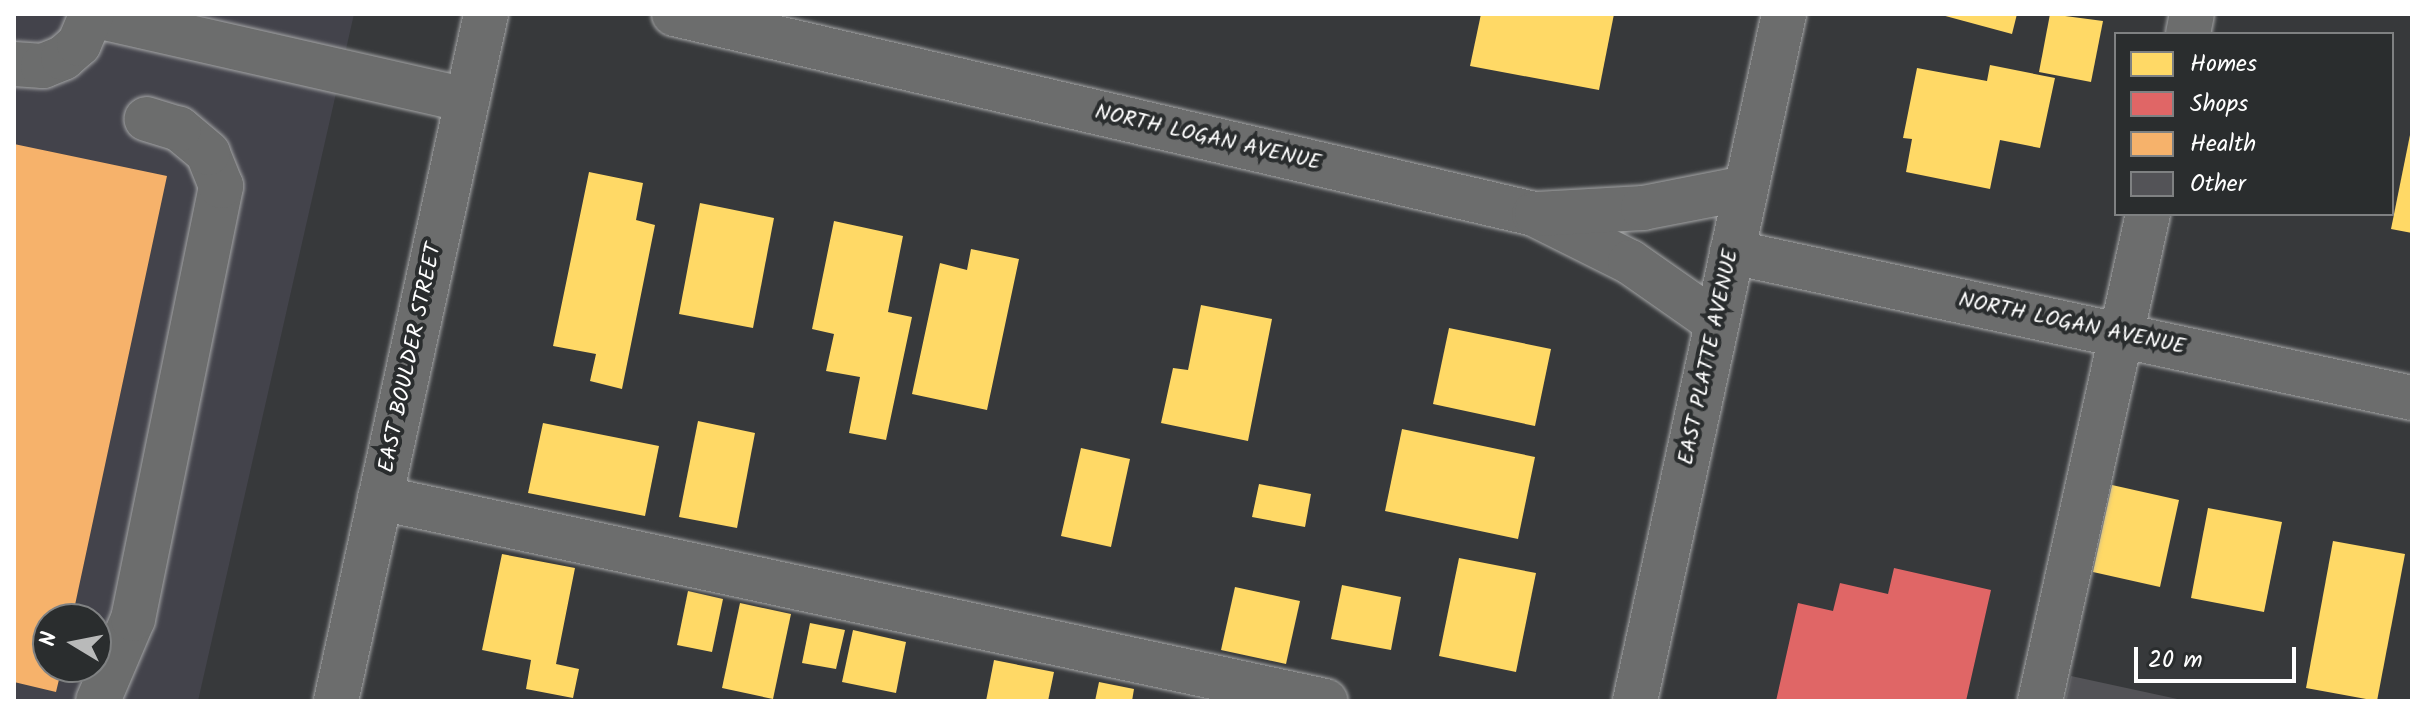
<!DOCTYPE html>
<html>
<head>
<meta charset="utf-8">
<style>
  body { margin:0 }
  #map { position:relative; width:2426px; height:715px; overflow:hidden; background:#37393b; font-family:Kalam,sans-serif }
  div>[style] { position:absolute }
  .built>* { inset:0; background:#43434b }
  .homes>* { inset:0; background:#ffd966 }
  .shops>* { inset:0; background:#e06666 }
  .health>* { inset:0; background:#f6b26b }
  .building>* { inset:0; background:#535357 }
  .roads { filter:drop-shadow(0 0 2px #a5a6a7) drop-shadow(0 0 2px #a5a6a7) }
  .minor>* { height:44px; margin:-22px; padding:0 22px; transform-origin:22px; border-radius:22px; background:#6c6d6d }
  .major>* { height:44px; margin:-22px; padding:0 22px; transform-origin:22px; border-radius:22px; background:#6c6d6d }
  span { translate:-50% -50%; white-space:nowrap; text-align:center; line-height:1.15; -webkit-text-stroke:8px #2a2d2e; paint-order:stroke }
  .street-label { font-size:22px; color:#fff }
  .frame { position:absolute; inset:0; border:16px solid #fff; pointer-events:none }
  .legend { position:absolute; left:2114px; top:32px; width:280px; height:184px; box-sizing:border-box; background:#2a2d2e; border:2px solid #7f8182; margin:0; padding:10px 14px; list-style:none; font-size:24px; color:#fff }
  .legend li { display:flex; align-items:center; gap:16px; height:40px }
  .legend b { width:40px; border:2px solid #7f8182 }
  .north { position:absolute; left:32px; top:603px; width:80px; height:80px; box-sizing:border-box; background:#2a2d2e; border:2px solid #7f8182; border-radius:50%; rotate:280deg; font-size:22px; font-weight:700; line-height:32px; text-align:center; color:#fff }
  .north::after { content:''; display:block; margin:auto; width:28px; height:36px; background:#b9baba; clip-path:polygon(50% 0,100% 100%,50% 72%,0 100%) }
  .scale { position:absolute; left:2134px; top:647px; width:162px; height:36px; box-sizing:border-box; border:4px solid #fff; border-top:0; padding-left:10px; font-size:24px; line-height:28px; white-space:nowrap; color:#fff; -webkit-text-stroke:6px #2a2d2e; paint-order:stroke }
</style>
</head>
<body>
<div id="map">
  <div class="built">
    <div style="clip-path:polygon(evenodd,14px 14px,354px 14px,198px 701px,14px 701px,14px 14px,48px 619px,96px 619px,96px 667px,48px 667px,48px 619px)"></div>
  </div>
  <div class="homes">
    <div style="clip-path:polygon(1481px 14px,1614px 14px,1599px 90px,1470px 66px)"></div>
    <div style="clip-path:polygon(1938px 14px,2017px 14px,2012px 34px)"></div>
    <div style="clip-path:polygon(2050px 14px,2103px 21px,2091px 82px,2039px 72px)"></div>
    <div style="clip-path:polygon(1990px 65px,2055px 78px,2040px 148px,2000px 140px,1990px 189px,1906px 172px,1912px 139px,1903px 138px,1917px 68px,1987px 81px)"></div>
    <div style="clip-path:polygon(2411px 130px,2412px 131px,2412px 233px,2391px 229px)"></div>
    <div style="clip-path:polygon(589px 172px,643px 183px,636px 220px,655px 225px,622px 389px,590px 381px,596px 354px,553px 346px)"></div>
    <div style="clip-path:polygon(700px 203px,774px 218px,753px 328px,679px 314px)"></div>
    <div style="clip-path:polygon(834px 221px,903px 236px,888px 312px,912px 317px,886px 440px,849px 433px,860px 377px,826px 371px,834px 334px,812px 329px)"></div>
    <div style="clip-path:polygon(971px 249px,1019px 259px,987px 410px,912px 394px,940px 263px,967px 270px)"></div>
    <div style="clip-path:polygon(1201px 305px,1272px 319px,1248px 441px,1161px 423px,1173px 368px,1188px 370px)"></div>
    <div style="clip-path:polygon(1449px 328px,1551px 349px,1535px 426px,1433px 404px)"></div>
    <div style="clip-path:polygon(698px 421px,755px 433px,737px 528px,679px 517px)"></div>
    <div style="clip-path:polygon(543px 423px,659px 446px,645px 516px,528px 493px)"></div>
    <div style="clip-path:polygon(1402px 429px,1535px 457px,1518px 539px,1385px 511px)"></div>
    <div style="clip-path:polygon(1081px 448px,1130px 459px,1111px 547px,1061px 536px)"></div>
    <div style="clip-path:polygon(1259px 484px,1311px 494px,1305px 527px,1252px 517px)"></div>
    <div style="clip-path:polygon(2112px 485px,2179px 500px,2160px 587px,2093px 572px)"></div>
    <div style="clip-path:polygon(2208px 508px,2282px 522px,2264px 612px,2191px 598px)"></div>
    <div style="clip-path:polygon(2333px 541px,2405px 554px,2377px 701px,2306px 688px)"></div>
    <div style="clip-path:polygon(502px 554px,575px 568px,556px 664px,579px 669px,573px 698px,526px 689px,531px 660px,482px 650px)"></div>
    <div style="clip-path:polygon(1459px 558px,1536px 573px,1516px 672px,1439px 656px)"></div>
    <div style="clip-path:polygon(1342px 585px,1401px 597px,1391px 650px,1331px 639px)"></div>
    <div style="clip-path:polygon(1235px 587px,1300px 601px,1286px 664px,1221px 650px)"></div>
    <div style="clip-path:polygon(688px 591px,723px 599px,712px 652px,677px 645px)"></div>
    <div style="clip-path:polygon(740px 603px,791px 614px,773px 699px,722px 688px)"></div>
    <div style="clip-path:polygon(810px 623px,845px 630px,836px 669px,802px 663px)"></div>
    <div style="clip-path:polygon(853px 630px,906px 642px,896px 693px,842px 682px)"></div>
    <div style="clip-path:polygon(994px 660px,1054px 672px,1048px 701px,986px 701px)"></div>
    <div style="clip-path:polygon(1099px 682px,1134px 689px,1132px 701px,1095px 701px)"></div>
  </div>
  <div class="shops">
    <div style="clip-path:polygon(1894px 568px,1991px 590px,1966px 701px,1776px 701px,1798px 603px,1833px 611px,1840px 583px,1888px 594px)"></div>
  </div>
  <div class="health">
    <div style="clip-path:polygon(14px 144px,167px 176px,72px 619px,48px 619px,48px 667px,62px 667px,56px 692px,14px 682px)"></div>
  </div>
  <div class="building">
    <div style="clip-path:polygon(2071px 676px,2182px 700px,2182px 701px,2065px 701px)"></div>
  </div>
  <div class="roads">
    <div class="minor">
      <div style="left:674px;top:14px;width:883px;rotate:13.09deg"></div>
      <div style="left:1534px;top:214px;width:107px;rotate:26.6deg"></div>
      <div style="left:1630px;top:262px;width:106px;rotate:35deg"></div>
      <div style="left:92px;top:15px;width:385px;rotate:12.8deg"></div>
      <div style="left:2188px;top:34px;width:20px;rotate:-79deg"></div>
      <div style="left:14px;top:64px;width:29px;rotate:4deg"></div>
      <div style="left:43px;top:66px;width:22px;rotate:-22deg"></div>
      <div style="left:63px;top:58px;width:21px;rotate:-41deg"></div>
      <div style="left:79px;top:44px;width:33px;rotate:-67deg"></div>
      <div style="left:1537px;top:214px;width:106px;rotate:-3.2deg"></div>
      <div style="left:1643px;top:208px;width:105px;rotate:-11deg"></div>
      <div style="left:1732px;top:252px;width:695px;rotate:12.12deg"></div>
      <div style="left:380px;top:498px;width:967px;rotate:12.12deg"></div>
      <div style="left:98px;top:701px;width:89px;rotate:-66.9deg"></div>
      <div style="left:133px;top:619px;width:442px;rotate:-78.5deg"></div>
      <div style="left:221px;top:186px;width:35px;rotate:-112deg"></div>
      <div style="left:208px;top:153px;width:38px;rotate:-140deg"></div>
      <div style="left:179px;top:129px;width:34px;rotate:-163deg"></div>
      <div style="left:336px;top:701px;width:703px;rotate:-77.68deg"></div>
      <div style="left:2040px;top:701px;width:499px;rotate:-77.5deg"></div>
    </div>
    <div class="major">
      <div style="left:1635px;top:701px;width:703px;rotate:-77.76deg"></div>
    </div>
  </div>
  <div class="street-label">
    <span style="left:1208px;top:138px;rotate:13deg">NORTH LOGAN AVENUE</span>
    <span style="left:2072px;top:324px;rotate:12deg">NORTH LOGAN AVENUE</span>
    <span style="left:1709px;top:357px;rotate:-78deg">EAST PLATTE AVENUE</span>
    <span style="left:411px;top:358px;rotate:-78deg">EAST BOULDER STREET</span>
  </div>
  <div class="frame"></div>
  <ul class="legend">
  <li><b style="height:22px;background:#ffd966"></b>Homes</li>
  <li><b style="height:22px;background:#e06666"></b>Shops</li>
  <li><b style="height:22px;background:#f6b26b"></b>Health</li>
  <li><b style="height:22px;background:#535357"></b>Other</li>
  </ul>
  <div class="north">N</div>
  <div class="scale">20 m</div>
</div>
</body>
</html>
